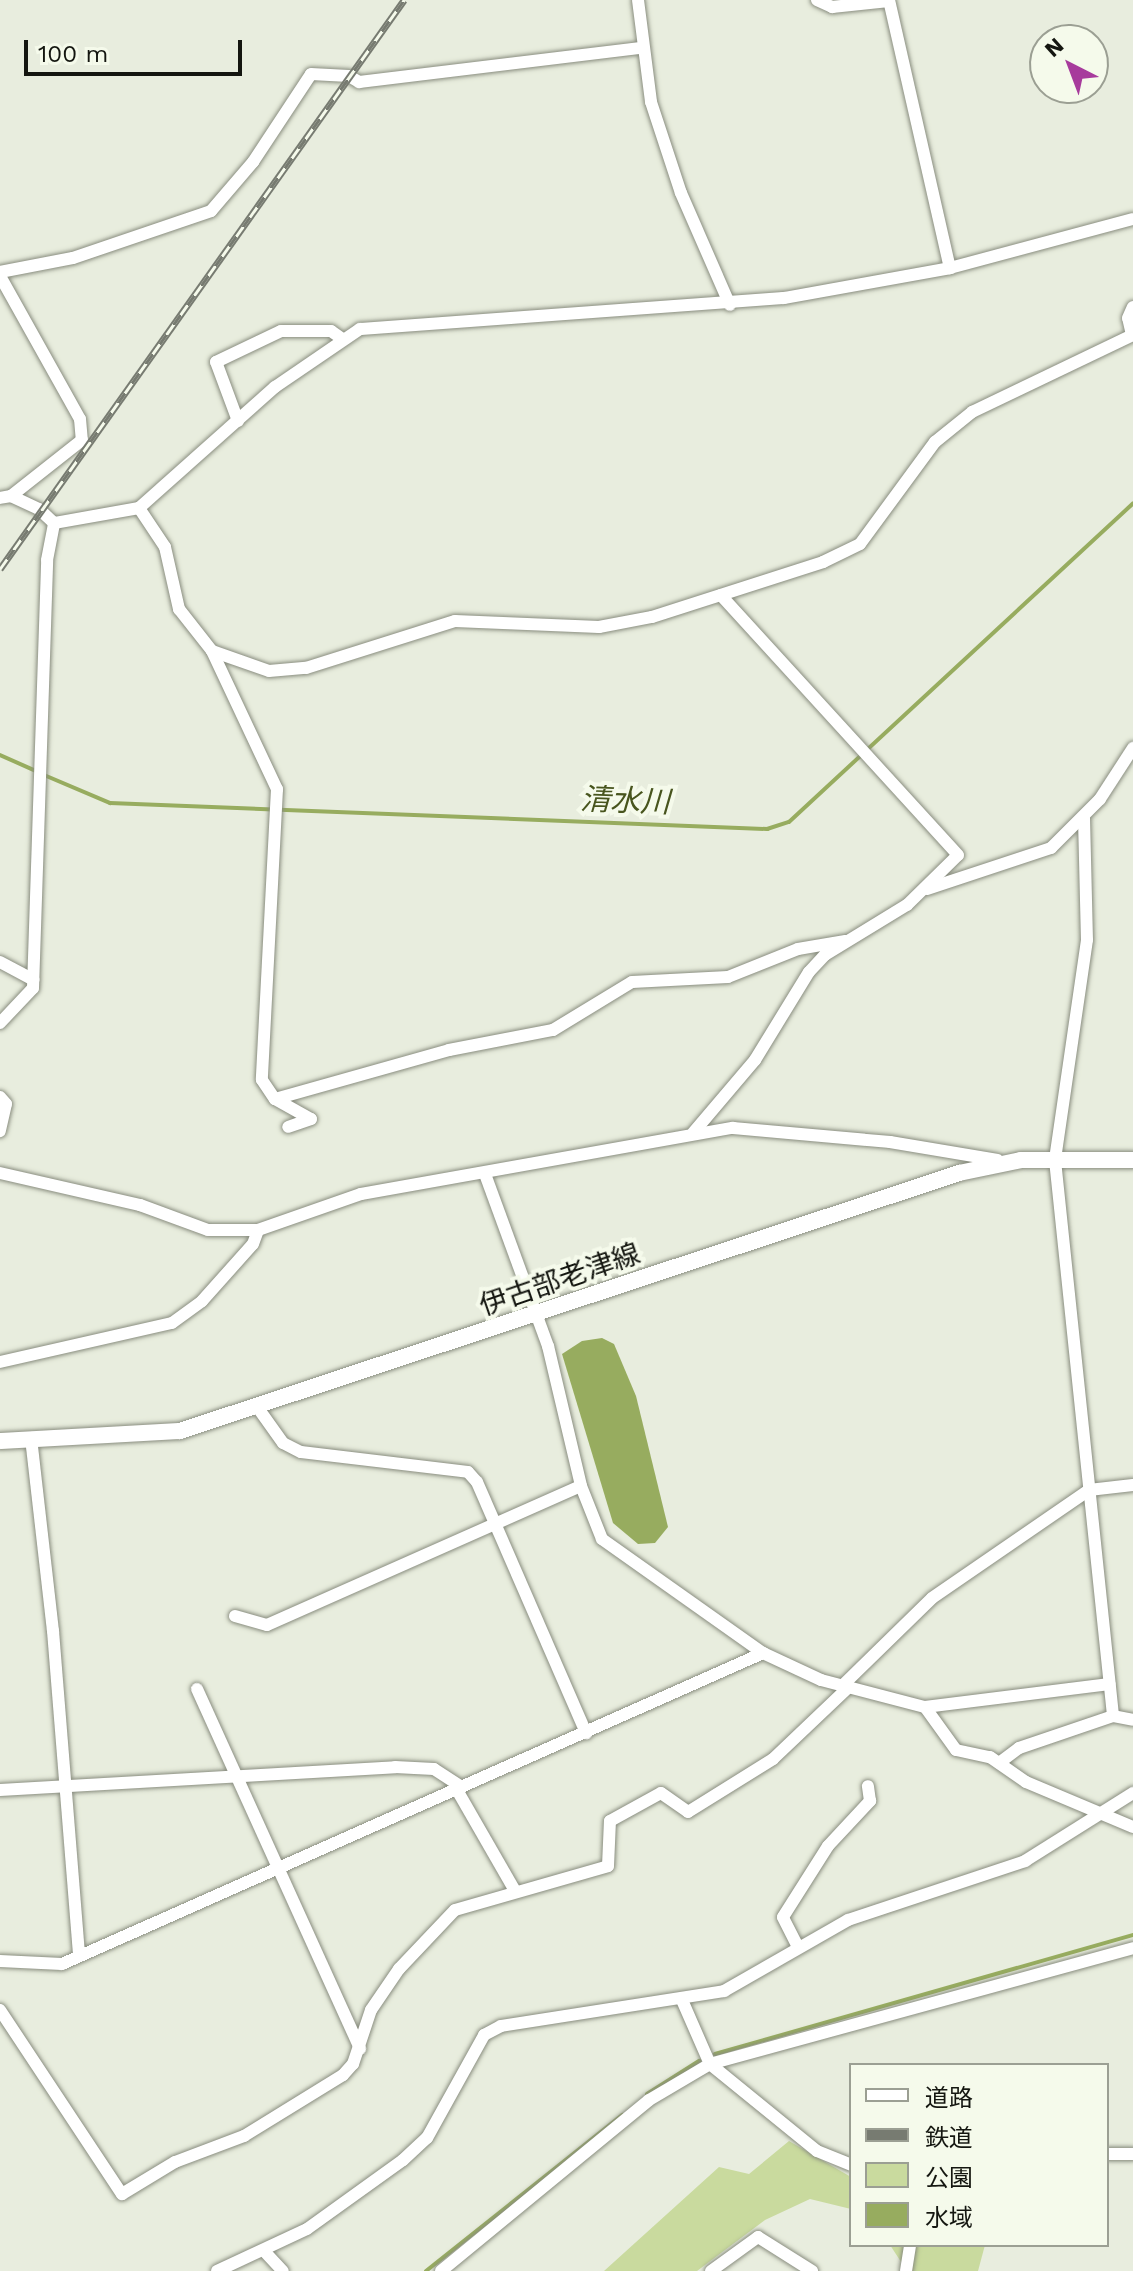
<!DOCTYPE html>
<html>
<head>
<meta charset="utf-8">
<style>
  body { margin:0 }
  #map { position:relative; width:1133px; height:2271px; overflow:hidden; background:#e8edde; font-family:"Work Sans","Noto Sans JP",sans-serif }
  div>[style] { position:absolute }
  .green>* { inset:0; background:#c9da9e }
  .water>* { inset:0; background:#97ac5f }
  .stream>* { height:4px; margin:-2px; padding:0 2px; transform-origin:2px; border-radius:2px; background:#97ac5f }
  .roads { filter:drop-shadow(0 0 2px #898d7f) drop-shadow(0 0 2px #898d7f) }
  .minor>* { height:12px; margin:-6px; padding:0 6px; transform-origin:6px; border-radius:6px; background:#fff }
  .secondary>* { height:16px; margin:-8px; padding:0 8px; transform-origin:8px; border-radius:8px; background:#fff }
  .rail>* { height:7px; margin-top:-3.5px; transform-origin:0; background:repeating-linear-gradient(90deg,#f5faeb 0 12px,#777b71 0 24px); box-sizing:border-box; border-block:2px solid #777b71 }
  span { translate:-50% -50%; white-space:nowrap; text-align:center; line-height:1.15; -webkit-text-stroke:8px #f5faeb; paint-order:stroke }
  .street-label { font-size:28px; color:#141610 }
  .water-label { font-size:30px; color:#48551e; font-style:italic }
  .legend { position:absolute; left:849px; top:2063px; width:260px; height:184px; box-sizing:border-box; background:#f5faeb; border:2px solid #9b9f93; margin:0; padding:10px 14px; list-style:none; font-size:24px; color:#141610 }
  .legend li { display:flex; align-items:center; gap:16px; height:40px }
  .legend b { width:40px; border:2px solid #9b9f93 }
  .north { position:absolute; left:1029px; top:24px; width:80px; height:80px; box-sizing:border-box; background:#f5faeb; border:2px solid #9b9f93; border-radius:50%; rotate:318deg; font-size:22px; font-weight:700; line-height:32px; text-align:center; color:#141610 }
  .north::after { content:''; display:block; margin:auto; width:28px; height:36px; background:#a73b9c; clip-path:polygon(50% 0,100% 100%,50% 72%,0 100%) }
  .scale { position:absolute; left:24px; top:40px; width:218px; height:36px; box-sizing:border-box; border:4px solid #141610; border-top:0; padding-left:10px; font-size:24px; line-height:28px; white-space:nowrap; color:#141610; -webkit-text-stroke:6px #f5faeb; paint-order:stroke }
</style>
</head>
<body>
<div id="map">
  <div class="green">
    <div style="clip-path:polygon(789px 2141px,851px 2177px,851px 2209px,810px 2199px,765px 2220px,697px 2271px,604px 2271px,719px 2167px,749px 2174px)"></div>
    <div style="clip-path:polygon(890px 2245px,985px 2245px,978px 2271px,907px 2271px)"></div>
  </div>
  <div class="water">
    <div style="clip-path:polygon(602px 1338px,614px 1344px,636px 1396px,668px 1527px,655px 1543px,638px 1544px,613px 1523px,562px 1354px,582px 1341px)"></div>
  </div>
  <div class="stream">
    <div style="left:0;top:755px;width:39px;rotate:24deg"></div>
    <div style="left:44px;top:775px;width:72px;rotate:23deg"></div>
    <div style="left:110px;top:803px;width:658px;rotate:2.27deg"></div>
    <div style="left:767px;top:829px;width:23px;rotate:-18deg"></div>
    <div style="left:789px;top:822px;width:469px;rotate:-42.8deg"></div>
    <div style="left:715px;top:2054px;width:435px;rotate:-15.9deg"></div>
    <div style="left:647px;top:2094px;width:62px;rotate:-32.4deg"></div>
    <div style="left:426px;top:2271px;width:251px;rotate:-38.5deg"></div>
  </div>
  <div class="roads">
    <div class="minor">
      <div style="left:638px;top:0;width:103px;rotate:82.7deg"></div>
      <div style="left:651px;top:102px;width:96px;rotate:71.8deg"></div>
      <div style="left:681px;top:193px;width:122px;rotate:66.4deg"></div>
      <div style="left:817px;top:0;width:17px;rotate:25deg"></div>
      <div style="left:832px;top:7px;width:57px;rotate:-6deg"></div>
      <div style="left:889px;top:0;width:275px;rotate:77.2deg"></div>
      <div style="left:0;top:272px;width:74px;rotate:-10.9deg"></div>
      <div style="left:73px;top:258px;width:146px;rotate:-18.8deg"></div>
      <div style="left:211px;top:211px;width:65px;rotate:-49.4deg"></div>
      <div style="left:253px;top:162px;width:105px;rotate:-56.6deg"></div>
      <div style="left:311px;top:74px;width:38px;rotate:3deg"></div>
      <div style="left:349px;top:76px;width:12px;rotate:31deg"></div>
      <div style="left:359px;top:82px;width:284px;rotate:-6.9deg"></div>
      <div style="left:0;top:276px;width:164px;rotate:60.8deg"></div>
      <div style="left:80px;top:419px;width:21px;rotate:85deg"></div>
      <div style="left:82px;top:440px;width:90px;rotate:141.7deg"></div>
      <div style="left:11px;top:496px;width:11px;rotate:170deg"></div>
      <div style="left:1132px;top:335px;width:17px;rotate:-103deg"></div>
      <div style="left:1128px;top:318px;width:12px;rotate:-66deg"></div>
      <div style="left:238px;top:421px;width:63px;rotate:-110.4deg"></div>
      <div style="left:216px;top:362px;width:72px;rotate:-25.5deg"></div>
      <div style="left:281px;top:331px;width:50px"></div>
      <div style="left:331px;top:331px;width:12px;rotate:35deg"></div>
      <div style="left:11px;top:496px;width:31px;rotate:25deg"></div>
      <div style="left:39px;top:509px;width:21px;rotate:43deg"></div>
      <div style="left:139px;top:508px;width:47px;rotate:56.3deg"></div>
      <div style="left:165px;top:547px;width:64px;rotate:77.3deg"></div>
      <div style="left:179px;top:609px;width:53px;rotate:51.8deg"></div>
      <div style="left:212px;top:651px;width:153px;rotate:64.8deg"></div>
      <div style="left:277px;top:789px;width:291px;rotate:93deg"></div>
      <div style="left:262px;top:1080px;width:23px;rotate:56deg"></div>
      <div style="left:275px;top:1099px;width:41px;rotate:29.1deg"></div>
      <div style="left:311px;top:1119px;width:24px;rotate:161deg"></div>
      <div style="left:54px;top:523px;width:86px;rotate:-10deg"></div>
      <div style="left:139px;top:508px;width:182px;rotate:-41.7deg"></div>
      <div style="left:275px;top:387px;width:103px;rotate:-34.3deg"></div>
      <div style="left:360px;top:329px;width:425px;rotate:-4.2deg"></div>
      <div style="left:784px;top:298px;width:169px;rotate:-10.2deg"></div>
      <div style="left:950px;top:268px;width:189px;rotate:-15deg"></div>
      <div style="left:212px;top:651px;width:60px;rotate:19.3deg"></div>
      <div style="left:269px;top:671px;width:37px;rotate:-5deg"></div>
      <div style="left:306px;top:668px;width:156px;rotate:-17.5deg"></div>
      <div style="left:455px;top:621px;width:144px;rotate:2.4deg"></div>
      <div style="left:599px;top:627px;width:54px;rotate:-10.7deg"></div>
      <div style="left:652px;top:617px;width:180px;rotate:-17.8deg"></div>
      <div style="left:823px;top:562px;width:41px;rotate:-25.9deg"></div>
      <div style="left:860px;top:544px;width:127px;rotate:-53.7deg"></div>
      <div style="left:935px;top:442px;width:48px;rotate:-39deg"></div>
      <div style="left:972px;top:412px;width:178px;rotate:-25.6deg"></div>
      <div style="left:1084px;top:818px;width:122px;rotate:88.6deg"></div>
      <div style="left:1087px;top:940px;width:222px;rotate:98.3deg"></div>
      <div style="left:1055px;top:1160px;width:559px;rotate:84.04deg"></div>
      <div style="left:1113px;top:1716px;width:20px;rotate:11deg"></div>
      <div style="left:927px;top:889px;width:131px;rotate:-18.3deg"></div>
      <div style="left:1051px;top:848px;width:69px;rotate:-45deg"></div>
      <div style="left:1100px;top:799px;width:61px;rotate:-57.1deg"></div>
      <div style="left:0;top:962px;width:38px;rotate:28deg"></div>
      <div style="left:0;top:1023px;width:48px;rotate:-46.7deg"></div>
      <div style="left:33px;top:988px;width:428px;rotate:-88.1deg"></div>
      <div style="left:47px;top:560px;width:38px;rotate:-79deg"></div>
      <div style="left:0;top:1097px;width:9px;rotate:49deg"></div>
      <div style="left:6px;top:1104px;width:28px;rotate:103deg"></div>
      <div style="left:275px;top:1099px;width:181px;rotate:-15.7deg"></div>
      <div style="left:449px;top:1050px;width:106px;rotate:-10.9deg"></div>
      <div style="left:553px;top:1030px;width:92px;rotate:-31.3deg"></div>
      <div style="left:632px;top:982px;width:96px;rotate:-3deg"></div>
      <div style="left:728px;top:977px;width:75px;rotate:-21.8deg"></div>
      <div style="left:798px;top:949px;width:48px;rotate:-9.7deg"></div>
      <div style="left:693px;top:1133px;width:96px;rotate:-49.7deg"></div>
      <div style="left:755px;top:1060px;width:103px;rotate:-58.5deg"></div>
      <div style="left:809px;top:972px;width:23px;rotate:-47deg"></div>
      <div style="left:825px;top:955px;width:96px;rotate:-31.4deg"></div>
      <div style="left:907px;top:905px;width:71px;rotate:-44.4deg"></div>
      <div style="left:958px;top:855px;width:352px;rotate:-132.4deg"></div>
      <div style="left:0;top:1173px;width:144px;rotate:12.9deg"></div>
      <div style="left:140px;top:1205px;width:72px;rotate:20.2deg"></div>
      <div style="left:208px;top:1230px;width:50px"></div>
      <div style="left:258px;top:1230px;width:109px;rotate:-19.3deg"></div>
      <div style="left:361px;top:1194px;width:378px;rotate:-10.1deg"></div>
      <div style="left:733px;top:1128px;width:158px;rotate:5.1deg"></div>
      <div style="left:890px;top:1142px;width:109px;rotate:9.5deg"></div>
      <div style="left:485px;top:1174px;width:183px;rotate:69.9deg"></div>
      <div style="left:548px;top:1346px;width:144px;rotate:76.7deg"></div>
      <div style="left:581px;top:1486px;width:57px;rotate:68.4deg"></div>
      <div style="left:602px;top:1539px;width:197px;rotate:35.3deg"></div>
      <div style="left:763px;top:1653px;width:64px;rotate:25deg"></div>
      <div style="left:821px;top:1680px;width:107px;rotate:14.6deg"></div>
      <div style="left:925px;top:1707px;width:53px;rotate:54.2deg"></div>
      <div style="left:956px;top:1750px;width:35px;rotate:12deg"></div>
      <div style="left:990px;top:1757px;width:44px;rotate:34.8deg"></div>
      <div style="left:1026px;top:1782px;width:116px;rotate:22.8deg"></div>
      <div style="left:0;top:1362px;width:176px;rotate:-12.8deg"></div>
      <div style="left:172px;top:1323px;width:37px;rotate:-36deg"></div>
      <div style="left:202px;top:1301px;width:76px;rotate:-48.2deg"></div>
      <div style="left:253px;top:1244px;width:15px;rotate:-70deg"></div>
      <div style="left:258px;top:1408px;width:43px;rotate:54.5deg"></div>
      <div style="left:283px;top:1443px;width:20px;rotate:27deg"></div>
      <div style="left:301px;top:1452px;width:168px;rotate:6.8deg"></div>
      <div style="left:468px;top:1472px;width:13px;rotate:48deg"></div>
      <div style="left:477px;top:1482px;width:274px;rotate:66.5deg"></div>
      <div style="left:31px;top:1438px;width:194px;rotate:83.5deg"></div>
      <div style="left:53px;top:1631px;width:326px;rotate:85.4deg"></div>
      <div style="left:235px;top:1616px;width:33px;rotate:16deg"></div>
      <div style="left:267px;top:1625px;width:343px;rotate:-23.9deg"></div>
      <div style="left:843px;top:1685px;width:124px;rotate:-44.3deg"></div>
      <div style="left:932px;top:1598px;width:191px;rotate:-34.5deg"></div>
      <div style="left:1089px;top:1490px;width:44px;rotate:-6.5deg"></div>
      <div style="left:197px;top:1689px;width:395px;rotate:65.6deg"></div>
      <div style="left:925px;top:1707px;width:186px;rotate:-7.1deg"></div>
      <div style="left:999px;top:1763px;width:25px;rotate:-37deg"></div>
      <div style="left:1019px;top:1748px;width:99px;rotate:-18.8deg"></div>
      <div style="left:0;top:1790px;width:396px;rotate:-3.3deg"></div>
      <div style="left:395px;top:1767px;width:39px;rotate:3deg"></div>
      <div style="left:434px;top:1769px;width:33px;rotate:33deg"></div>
      <div style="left:457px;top:1790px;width:116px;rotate:60.1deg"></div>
      <div style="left:797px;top:1945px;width:31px;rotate:-117deg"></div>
      <div style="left:783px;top:1917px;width:84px;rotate:-57.6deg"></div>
      <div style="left:828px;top:1846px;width:62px;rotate:-47deg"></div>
      <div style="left:870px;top:1801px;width:15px;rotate:-98deg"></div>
      <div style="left:0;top:1961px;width:62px;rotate:2.8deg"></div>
      <div style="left:62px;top:1964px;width:767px;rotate:-23.92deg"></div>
      <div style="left:682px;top:2000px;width:70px;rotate:66.4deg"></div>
      <div style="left:710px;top:2064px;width:138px;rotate:39.1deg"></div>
      <div style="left:817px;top:2151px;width:37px;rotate:22deg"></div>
      <div style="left:0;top:2010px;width:221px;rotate:56.5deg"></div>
      <div style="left:122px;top:2194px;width:62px;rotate:-31.1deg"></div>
      <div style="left:175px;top:2162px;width:74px;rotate:-20.6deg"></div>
      <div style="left:244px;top:2136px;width:116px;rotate:-31.6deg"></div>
      <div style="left:343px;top:2075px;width:15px;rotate:-48deg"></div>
      <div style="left:353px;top:2064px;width:57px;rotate:-71.6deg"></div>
      <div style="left:371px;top:2010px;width:50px;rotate:-55.7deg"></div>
      <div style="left:399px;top:1969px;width:81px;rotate:-46.5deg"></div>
      <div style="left:455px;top:1910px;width:159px;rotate:-16deg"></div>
      <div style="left:608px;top:1866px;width:45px;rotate:-87.5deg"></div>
      <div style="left:610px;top:1821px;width:58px;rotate:-28.8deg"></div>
      <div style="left:661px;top:1793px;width:33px;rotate:35deg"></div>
      <div style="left:688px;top:1812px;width:100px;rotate:-31.9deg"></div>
      <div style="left:773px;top:1759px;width:105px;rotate:-43.5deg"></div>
      <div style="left:1107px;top:2154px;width:26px"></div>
      <div style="left:265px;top:2252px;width:26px;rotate:47deg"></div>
      <div style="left:217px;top:2271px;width:99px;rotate:-25deg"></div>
      <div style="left:307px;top:2229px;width:118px;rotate:-35.7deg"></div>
      <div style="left:403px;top:2160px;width:33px;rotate:-43deg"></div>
      <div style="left:427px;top:2138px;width:118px;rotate:-61deg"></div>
      <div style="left:484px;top:2035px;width:19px;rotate:-28deg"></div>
      <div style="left:501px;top:2026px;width:226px;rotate:-8.9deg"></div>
      <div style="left:724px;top:1991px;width:143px;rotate:-29.8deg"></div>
      <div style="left:848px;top:1920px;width:187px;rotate:-18.4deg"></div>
      <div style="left:1025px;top:1861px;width:128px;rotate:-32.2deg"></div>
      <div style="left:441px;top:2271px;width:269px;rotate:-39.4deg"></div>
      <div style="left:649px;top:2100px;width:71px;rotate:-30.5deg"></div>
      <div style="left:710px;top:2064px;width:439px;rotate:-15.3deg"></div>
      <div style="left:711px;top:2271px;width:58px;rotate:-35.9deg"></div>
      <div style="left:758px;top:2237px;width:64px;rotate:32.2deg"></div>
      <div style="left:906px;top:2271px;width:26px;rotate:-81deg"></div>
    </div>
    <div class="secondary">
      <div style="left:0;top:1441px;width:180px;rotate:-3.2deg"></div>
      <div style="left:180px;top:1431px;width:821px;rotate:-18.32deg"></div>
      <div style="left:959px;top:1173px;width:63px;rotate:-11.8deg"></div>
      <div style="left:1021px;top:1160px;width:112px"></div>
    </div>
  </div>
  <div class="rail">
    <div style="left:0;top:569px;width:698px;rotate:-54.62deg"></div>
  </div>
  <div class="street-label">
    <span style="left:560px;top:1280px;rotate:-19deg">伊古部老津線</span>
  </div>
  <div class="water-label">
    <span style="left:625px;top:801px;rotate:2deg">清水川</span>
  </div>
  <ul class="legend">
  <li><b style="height:10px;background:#fff"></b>道路</li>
  <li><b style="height:10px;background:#777b71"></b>鉄道</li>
  <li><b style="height:22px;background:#c9da9e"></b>公園</li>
  <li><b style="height:22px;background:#97ac5f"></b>水域</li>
  </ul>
  <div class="north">N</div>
  <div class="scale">100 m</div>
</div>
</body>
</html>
